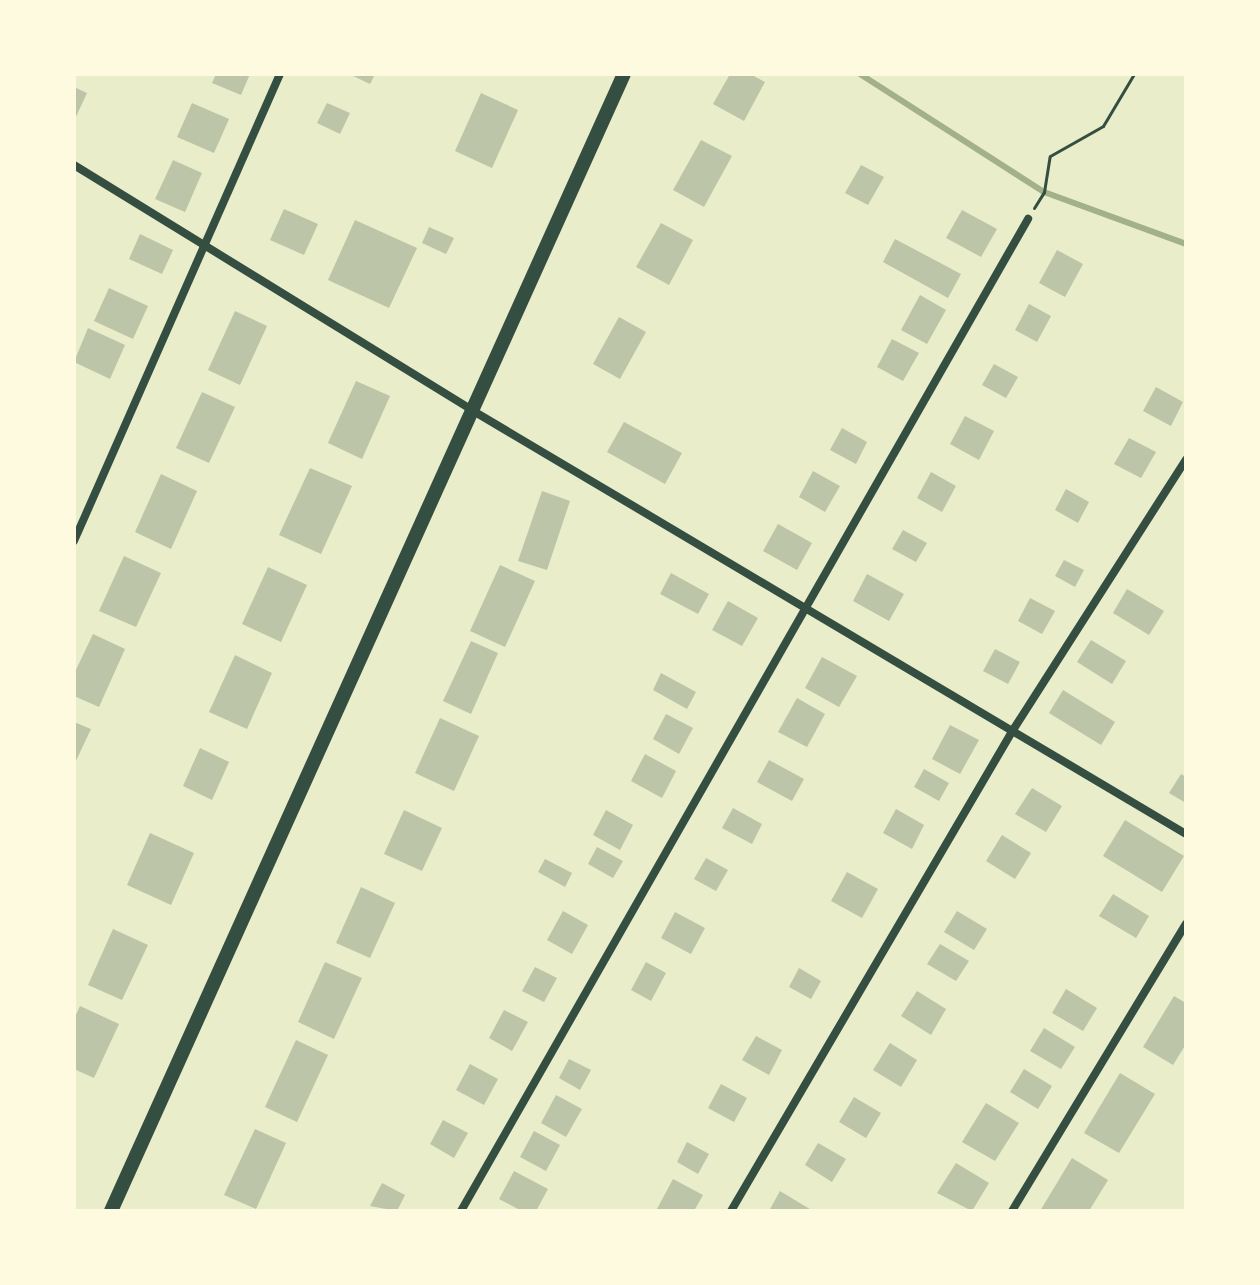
<!DOCTYPE html>
<html>
<head>
<meta charset="utf-8">
<style>
  body { margin:0 }
  #map { position:relative; width:1260px; height:1285px; overflow:hidden; background:#e9edc9; font-family:"Source Sans 3",sans-serif }
  div>[style] { position:absolute }
  .stream>* { height:6px; margin:-3px; padding:0 3px; transform-origin:3px; border-radius:3px; background:#a3b18a }
  .building>* { inset:0; background:#bcc5a7 }
  .path>* { height:3px; margin:-1.5px; padding:0 1.5px; transform-origin:1.5px; border-radius:1.5px; background:#344e41 }
  .minor>* { height:8px; margin:-4px; padding:0 4px; transform-origin:4px; border-radius:4px; background:#344e41 }
  .tertiary>* { height:14px; margin:-7px; padding:0 7px; transform-origin:7px; border-radius:7px; background:#344e41 }
  span { translate:-50% -50%; white-space:nowrap; text-align:center; line-height:1.15; -webkit-text-stroke:6px #fefae0; paint-order:stroke }
  .frame { position:absolute; inset:0; border:76px solid #fefae0; pointer-events:none }
</style>
</head>
<body>
<div id="map">
  <div class="stream">
    <div style="left:860px;top:74px;width:219px;rotate:32.7deg"></div>
    <div style="left:1044px;top:192px;width:151px;rotate:20.1deg"></div>
  </div>
  <div class="building">
    <div style="clip-path:polygon(216px 74px,250px 74px,241px 95px,212px 83px)"></div>
    <div style="clip-path:polygon(349px 74px,375px 74px,370px 84px)"></div>
    <div style="clip-path:polygon(730px 74px,750px 74px,765px 82px,744px 121px,713px 104px)"></div>
    <div style="clip-path:polygon(74px 87px,87px 93px,74px 121px)"></div>
    <div style="clip-path:polygon(481px 93px,518px 110px,492px 168px,455px 151px)"></div>
    <div style="clip-path:polygon(192px 103px,229px 119px,214px 153px,177px 137px)"></div>
    <div style="clip-path:polygon(327px 103px,350px 113px,340px 134px,317px 123px)"></div>
    <div style="clip-path:polygon(701px 140px,732px 156px,704px 207px,673px 190px)"></div>
    <div style="clip-path:polygon(173px 160px,202px 173px,185px 212px,155px 199px)"></div>
    <div style="clip-path:polygon(861px 165px,884px 177px,868px 205px,845px 193px)"></div>
    <div style="clip-path:polygon(284px 209px,318px 224px,304px 255px,270px 240px)"></div>
    <div style="clip-path:polygon(962px 210px,997px 229px,981px 257px,946px 238px)"></div>
    <div style="clip-path:polygon(355px 220px,417px 248px,389px 308px,328px 280px)"></div>
    <div style="clip-path:polygon(661px 223px,693px 240px,669px 285px,636px 267px)"></div>
    <div style="clip-path:polygon(429px 227px,454px 238px,446px 254px,422px 243px)"></div>
    <div style="clip-path:polygon(140px 234px,173px 250px,162px 274px,129px 259px)"></div>
    <div style="clip-path:polygon(895px 239px,961px 274px,948px 298px,883px 262px)"></div>
    <div style="clip-path:polygon(1057px 250px,1083px 264px,1065px 297px,1039px 283px)"></div>
    <div style="clip-path:polygon(109px 288px,148px 306px,133px 339px,94px 321px)"></div>
    <div style="clip-path:polygon(920px 295px,946px 310px,927px 344px,901px 330px)"></div>
    <div style="clip-path:polygon(1029px 304px,1051px 316px,1037px 342px,1015px 330px)"></div>
    <div style="clip-path:polygon(235px 311px,267px 326px,240px 385px,208px 370px)"></div>
    <div style="clip-path:polygon(619px 317px,646px 332px,620px 379px,593px 364px)"></div>
    <div style="clip-path:polygon(88px 328px,125px 345px,110px 379px,74px 362px)"></div>
    <div style="clip-path:polygon(892px 339px,919px 353px,903px 381px,877px 367px)"></div>
    <div style="clip-path:polygon(994px 364px,1018px 377px,1006px 398px,982px 385px)"></div>
    <div style="clip-path:polygon(356px 381px,390px 396px,362px 459px,328px 443px)"></div>
    <div style="clip-path:polygon(1156px 387px,1183px 402px,1171px 426px,1143px 411px)"></div>
    <div style="clip-path:polygon(202px 392px,235px 407px,209px 463px,176px 448px)"></div>
    <div style="clip-path:polygon(965px 416px,994px 431px,979px 460px,950px 444px)"></div>
    <div style="clip-path:polygon(624px 422px,682px 453px,665px 484px,607px 452px)"></div>
    <div style="clip-path:polygon(842px 428px,867px 442px,856px 464px,830px 450px)"></div>
    <div style="clip-path:polygon(1129px 438px,1156px 452px,1141px 478px,1114px 464px)"></div>
    <div style="clip-path:polygon(310px 468px,352px 486px,321px 554px,279px 535px)"></div>
    <div style="clip-path:polygon(813px 471px,840px 486px,825px 512px,799px 497px)"></div>
    <div style="clip-path:polygon(931px 472px,956px 486px,942px 512px,917px 498px)"></div>
    <div style="clip-path:polygon(161px 474px,197px 491px,171px 549px,135px 532px)"></div>
    <div style="clip-path:polygon(1066px 489px,1089px 502px,1078px 523px,1055px 510px)"></div>
    <div style="clip-path:polygon(542px 491px,570px 501px,547px 570px,518px 561px)"></div>
    <div style="clip-path:polygon(778px 524px,812px 543px,797px 570px,763px 551px)"></div>
    <div style="clip-path:polygon(903px 530px,927px 543px,916px 562px,892px 549px)"></div>
    <div style="clip-path:polygon(124px 556px,161px 573px,136px 627px,99px 611px)"></div>
    <div style="clip-path:polygon(1064px 560px,1084px 570px,1075px 587px,1055px 576px)"></div>
    <div style="clip-path:polygon(500px 565px,535px 581px,505px 647px,470px 631px)"></div>
    <div style="clip-path:polygon(268px 567px,307px 585px,281px 642px,242px 624px)"></div>
    <div style="clip-path:polygon(671px 573px,709px 594px,698px 614px,660px 594px)"></div>
    <div style="clip-path:polygon(867px 574px,904px 594px,889px 621px,853px 601px)"></div>
    <div style="clip-path:polygon(1127px 589px,1164px 611px,1149px 635px,1113px 613px)"></div>
    <div style="clip-path:polygon(1030px 598px,1055px 611px,1042px 634px,1018px 621px)"></div>
    <div style="clip-path:polygon(728px 601px,758px 618px,742px 646px,712px 630px)"></div>
    <div style="clip-path:polygon(93px 634px,125px 649px,99px 707px,74px 696px,74px 674px)"></div>
    <div style="clip-path:polygon(1091px 640px,1126px 661px,1112px 684px,1077px 662px)"></div>
    <div style="clip-path:polygon(471px 641px,498px 653px,471px 714px,443px 701px)"></div>
    <div style="clip-path:polygon(995px 649px,1020px 662px,1008px 684px,983px 671px)"></div>
    <div style="clip-path:polygon(235px 655px,272px 673px,247px 729px,209px 712px)"></div>
    <div style="clip-path:polygon(822px 657px,857px 676px,839px 707px,805px 688px)"></div>
    <div style="clip-path:polygon(661px 673px,696px 692px,687px 709px,653px 690px)"></div>
    <div style="clip-path:polygon(1063px 690px,1115px 722px,1101px 745px,1049px 713px)"></div>
    <div style="clip-path:polygon(797px 698px,825px 714px,807px 747px,778px 732px)"></div>
    <div style="clip-path:polygon(666px 714px,693px 728px,679px 754px,653px 739px)"></div>
    <div style="clip-path:polygon(440px 718px,479px 736px,454px 791px,415px 773px)"></div>
    <div style="clip-path:polygon(74px 722px,91px 729px,74px 765px)"></div>
    <div style="clip-path:polygon(950px 725px,979px 740px,960px 774px,932px 759px)"></div>
    <div style="clip-path:polygon(200px 748px,229px 762px,212px 800px,183px 786px)"></div>
    <div style="clip-path:polygon(645px 754px,676px 771px,662px 798px,631px 781px)"></div>
    <div style="clip-path:polygon(769px 760px,804px 779px,792px 801px,757px 782px)"></div>
    <div style="clip-path:polygon(924px 769px,949px 783px,939px 801px,914px 787px)"></div>
    <div style="clip-path:polygon(1181px 774px,1186px 777px,1186px 803px,1169px 793px)"></div>
    <div style="clip-path:polygon(1032px 788px,1062px 806px,1046px 832px,1015px 814px)"></div>
    <div style="clip-path:polygon(733px 808px,762px 824px,752px 844px,722px 828px)"></div>
    <div style="clip-path:polygon(896px 809px,924px 825px,912px 849px,883px 833px)"></div>
    <div style="clip-path:polygon(404px 810px,442px 828px,422px 871px,384px 854px)"></div>
    <div style="clip-path:polygon(606px 810px,633px 825px,620px 850px,593px 835px)"></div>
    <div style="clip-path:polygon(1125px 820px,1184px 856px,1162px 892px,1103px 856px)"></div>
    <div style="clip-path:polygon(150px 833px,194px 853px,171px 905px,127px 885px)"></div>
    <div style="clip-path:polygon(1002px 835px,1031px 853px,1015px 879px,986px 861px)"></div>
    <div style="clip-path:polygon(597px 847px,623px 861px,613px 878px,588px 864px)"></div>
    <div style="clip-path:polygon(706px 858px,728px 870px,716px 891px,694px 879px)"></div>
    <div style="clip-path:polygon(545px 859px,572px 873px,565px 887px,538px 872px)"></div>
    <div style="clip-path:polygon(847px 872px,878px 889px,862px 918px,831px 901px)"></div>
    <div style="clip-path:polygon(361px 887px,395px 903px,370px 958px,336px 943px)"></div>
    <div style="clip-path:polygon(1113px 894px,1149px 916px,1136px 938px,1099px 916px)"></div>
    <div style="clip-path:polygon(563px 911px,588px 925px,572px 954px,547px 940px)"></div>
    <div style="clip-path:polygon(957px 911px,987px 929px,974px 950px,944px 932px)"></div>
    <div style="clip-path:polygon(675px 912px,705px 928px,691px 954px,661px 938px)"></div>
    <div style="clip-path:polygon(113px 929px,148px 945px,122px 1000px,88px 985px)"></div>
    <div style="clip-path:polygon(940px 944px,969px 961px,956px 981px,927px 964px)"></div>
    <div style="clip-path:polygon(325px 962px,362px 978px,334px 1039px,298px 1022px)"></div>
    <div style="clip-path:polygon(646px 962px,666px 973px,651px 1001px,631px 990px)"></div>
    <div style="clip-path:polygon(535px 967px,557px 978px,544px 1002px,522px 991px)"></div>
    <div style="clip-path:polygon(799px 968px,821px 981px,811px 999px,789px 987px)"></div>
    <div style="clip-path:polygon(1066px 989px,1097px 1008px,1083px 1031px,1052px 1013px)"></div>
    <div style="clip-path:polygon(917px 991px,946px 1009px,931px 1035px,901px 1016px)"></div>
    <div style="clip-path:polygon(1174px 996px,1186px 1003px,1186px 1044px,1173px 1065px,1143px 1047px)"></div>
    <div style="clip-path:polygon(80px 1006px,119px 1024px,94px 1078px,74px 1069px,74px 1019px)"></div>
    <div style="clip-path:polygon(504px 1010px,528px 1022px,512px 1051px,489px 1038px)"></div>
    <div style="clip-path:polygon(1044px 1028px,1075px 1047px,1061px 1069px,1030px 1051px)"></div>
    <div style="clip-path:polygon(756px 1036px,782px 1050px,769px 1075px,742px 1060px)"></div>
    <div style="clip-path:polygon(296px 1040px,328px 1055px,297px 1122px,265px 1107px)"></div>
    <div style="clip-path:polygon(890px 1043px,917px 1060px,901px 1087px,873px 1070px)"></div>
    <div style="clip-path:polygon(569px 1059px,591px 1070px,580px 1090px,559px 1078px)"></div>
    <div style="clip-path:polygon(470px 1064px,498px 1079px,484px 1105px,456px 1090px)"></div>
    <div style="clip-path:polygon(1024px 1069px,1052px 1086px,1038px 1109px,1010px 1092px)"></div>
    <div style="clip-path:polygon(1120px 1073px,1155px 1094px,1119px 1153px,1084px 1133px)"></div>
    <div style="clip-path:polygon(721px 1084px,747px 1098px,734px 1122px,708px 1108px)"></div>
    <div style="clip-path:polygon(556px 1095px,582px 1109px,566px 1137px,541px 1123px)"></div>
    <div style="clip-path:polygon(854px 1097px,881px 1113px,866px 1138px,839px 1122px)"></div>
    <div style="clip-path:polygon(986px 1103px,1019px 1123px,995px 1161px,962px 1142px)"></div>
    <div style="clip-path:polygon(443px 1120px,468px 1133px,454px 1158px,430px 1144px)"></div>
    <div style="clip-path:polygon(255px 1129px,286px 1143px,256px 1209px,224px 1195px)"></div>
    <div style="clip-path:polygon(534px 1131px,560px 1145px,546px 1171px,520px 1157px)"></div>
    <div style="clip-path:polygon(687px 1142px,709px 1154px,698px 1174px,677px 1162px)"></div>
    <div style="clip-path:polygon(818px 1143px,846px 1159px,832px 1182px,805px 1165px)"></div>
    <div style="clip-path:polygon(1072px 1158px,1108px 1180px,1089px 1211px,1040px 1211px)"></div>
    <div style="clip-path:polygon(956px 1163px,989px 1183px,972px 1211px,937px 1193px)"></div>
    <div style="clip-path:polygon(514px 1171px,548px 1189px,536px 1211px,522px 1211px,499px 1199px)"></div>
    <div style="clip-path:polygon(673px 1179px,703px 1195px,694px 1211px,657px 1209px)"></div>
    <div style="clip-path:polygon(382px 1183px,405px 1195px,397px 1211px,370px 1206px)"></div>
    <div style="clip-path:polygon(780px 1191px,813px 1211px,769px 1211px)"></div>
  </div>
  <div class="path">
    <div style="left:1034px;top:208px;width:19px;rotate:-58deg"></div>
    <div style="left:1044px;top:192px;width:36px;rotate:-81deg"></div>
    <div style="left:1050px;top:156px;width:61px;rotate:-29.5deg"></div>
    <div style="left:1103px;top:126px;width:61px;rotate:-59.2deg"></div>
  </div>
  <div class="minor">
    <div style="left:74px;top:165px;width:471px;rotate:31.6deg"></div>
    <div style="left:475px;top:412px;width:827px;rotate:30.69deg"></div>
    <div style="left:74px;top:541px;width:510px;rotate:-66.2deg"></div>
    <div style="left:461px;top:1211px;width:1143px;rotate:-60.25deg"></div>
    <div style="left:731px;top:1211px;width:558px;rotate:-59.62deg"></div>
    <div style="left:1013px;top:730px;width:321px;rotate:-57.4deg"></div>
    <div style="left:1012px;top:1211px;width:336px;rotate:-58.8deg"></div>
  </div>
  <div class="tertiary">
    <div style="left:111px;top:1211px;width:1247px;rotate:-65.72deg"></div>
  </div>
  <div class="frame"></div>
</div>
</body>
</html>
